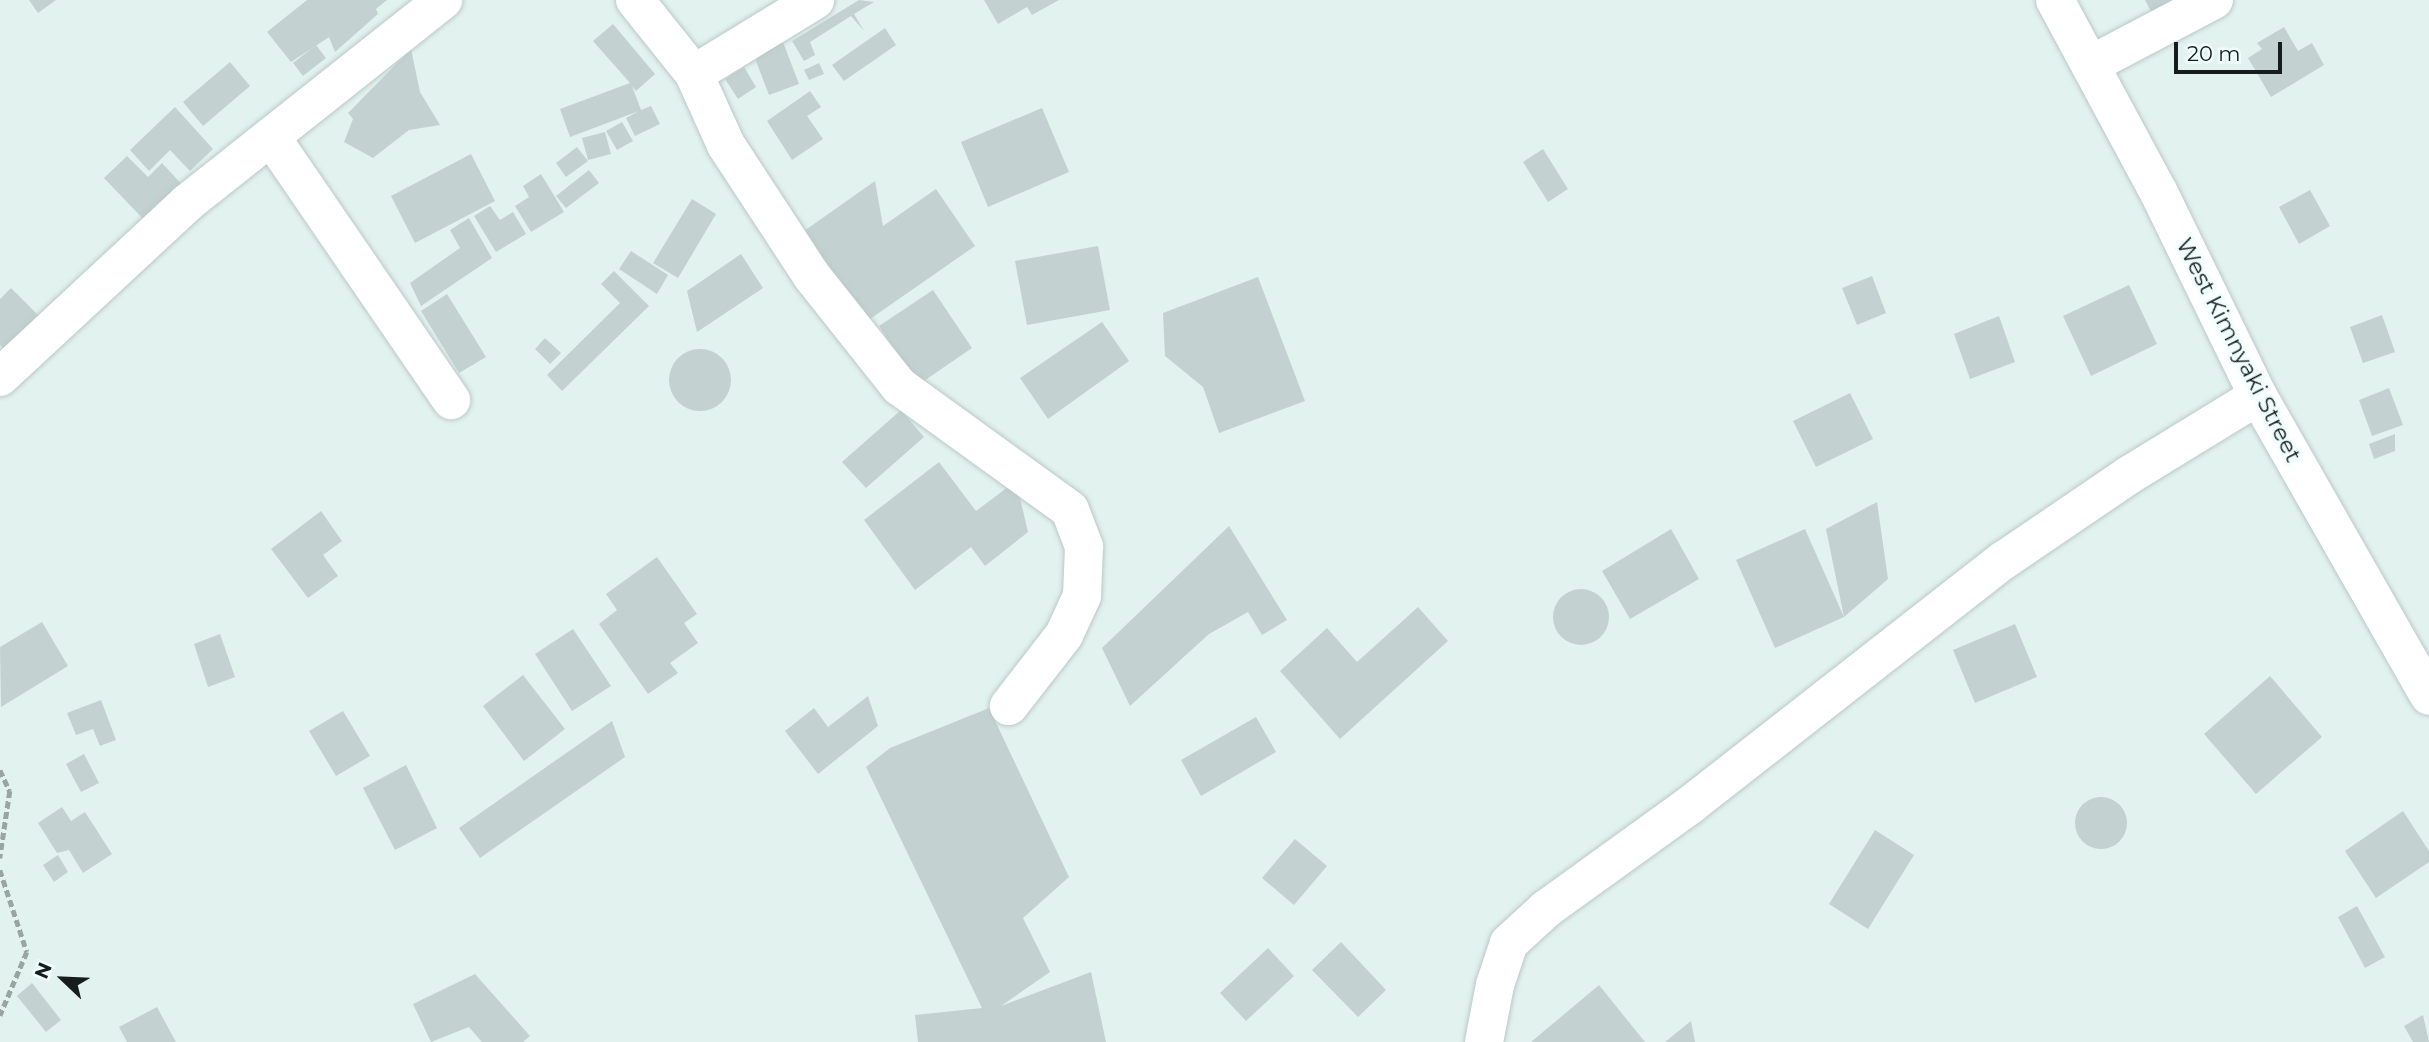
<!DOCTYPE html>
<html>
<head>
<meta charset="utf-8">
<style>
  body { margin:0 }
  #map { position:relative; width:2429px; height:1042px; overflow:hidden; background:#e2f2ef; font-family:Montserrat,sans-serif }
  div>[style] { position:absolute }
  .building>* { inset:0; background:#c3d2d0 }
  .round { border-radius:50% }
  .path>* { height:4.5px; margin-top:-2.25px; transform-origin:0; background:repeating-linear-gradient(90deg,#99a5a3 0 7px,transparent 0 10.5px) }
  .roads { filter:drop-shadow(0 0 2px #bac9c7) drop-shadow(0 0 2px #bac9c7) }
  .street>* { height:38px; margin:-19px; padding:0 19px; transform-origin:19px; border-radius:19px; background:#fff }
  span { translate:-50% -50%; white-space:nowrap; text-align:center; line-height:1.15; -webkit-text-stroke:7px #f0fffd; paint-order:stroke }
  .street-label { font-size:23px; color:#171d1c }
  .north { position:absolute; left:28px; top:944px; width:70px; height:70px; -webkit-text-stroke:5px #f0fffd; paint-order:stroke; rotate:293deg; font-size:19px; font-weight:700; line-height:28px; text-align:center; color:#171d1c }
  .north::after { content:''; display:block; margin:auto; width:24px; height:32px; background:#171d1c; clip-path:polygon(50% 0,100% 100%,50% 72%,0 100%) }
  .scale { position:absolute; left:2174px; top:42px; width:108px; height:32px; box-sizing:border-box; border:4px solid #171d1c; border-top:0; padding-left:9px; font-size:21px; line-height:24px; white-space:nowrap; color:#171d1c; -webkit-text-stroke:5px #f0fffd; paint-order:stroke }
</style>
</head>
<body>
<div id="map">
  <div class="building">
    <div style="clip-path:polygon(29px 0,56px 0,38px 13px)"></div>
    <div style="clip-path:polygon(307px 0,387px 0,376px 9px,378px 14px,335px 52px,329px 37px,291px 62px,267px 32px)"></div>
    <div style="clip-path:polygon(859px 0,874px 2px,854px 14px,864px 31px,851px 16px,810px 42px,815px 55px,804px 61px,792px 41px)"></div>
    <div style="clip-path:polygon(984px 0,1059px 0,1032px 15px,1027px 7px,998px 24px)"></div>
    <div style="clip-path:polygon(2145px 0,2192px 0,2155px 19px)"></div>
    <div style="clip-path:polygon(613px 24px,655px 74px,636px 91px,632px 86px,641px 110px,651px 106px,660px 124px,635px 136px,626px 118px,639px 111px,570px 137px,560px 109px,630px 83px,593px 41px)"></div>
    <div style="clip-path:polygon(2284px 27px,2298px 51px,2312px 43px,2324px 65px,2271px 97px,2248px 58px,2262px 49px,2257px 43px)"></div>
    <div style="clip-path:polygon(885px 28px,896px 45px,844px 81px,832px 65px)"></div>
    <div style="clip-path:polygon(783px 42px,799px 84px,769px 95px,753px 53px)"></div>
    <div style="clip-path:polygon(316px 45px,326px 58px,303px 76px,293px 63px)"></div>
    <div style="clip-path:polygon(411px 49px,420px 92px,440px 125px,409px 130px,373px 158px,344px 142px,353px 119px,348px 113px)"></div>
    <div style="clip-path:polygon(230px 62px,250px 86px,203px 126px,183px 102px)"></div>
    <div style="clip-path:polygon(819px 63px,824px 74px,809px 80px,804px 70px)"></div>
    <div style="clip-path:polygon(744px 67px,756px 87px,738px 99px,725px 79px)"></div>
    <div style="clip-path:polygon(810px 91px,821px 107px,807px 116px,823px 139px,792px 160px,767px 121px)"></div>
    <div style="clip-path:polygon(175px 107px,213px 149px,190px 171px,170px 150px,149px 171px,130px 150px)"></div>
    <div style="clip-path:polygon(1042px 108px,1069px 172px,988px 207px,961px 142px)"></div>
    <div style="clip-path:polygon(622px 122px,633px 141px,617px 150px,606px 131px)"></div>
    <div style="clip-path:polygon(605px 132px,611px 154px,588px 160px,582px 138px)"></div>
    <div style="clip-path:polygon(577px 147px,588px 161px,566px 177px,556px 163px)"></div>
    <div style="clip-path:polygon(1543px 149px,1568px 189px,1548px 202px,1523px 162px)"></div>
    <div style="clip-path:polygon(471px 154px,495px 201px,415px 243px,391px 196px)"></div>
    <div style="clip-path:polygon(127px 156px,148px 177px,162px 163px,186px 189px,149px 225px,104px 178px)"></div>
    <div style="clip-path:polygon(589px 170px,599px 183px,566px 208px,556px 196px)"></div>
    <div style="clip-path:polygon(541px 174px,564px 212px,531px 232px,515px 206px,529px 197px,523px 186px)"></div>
    <div style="clip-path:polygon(875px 181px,883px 226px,936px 189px,975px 246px,860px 326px,797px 236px)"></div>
    <div style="clip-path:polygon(2310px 190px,2330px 226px,2299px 244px,2279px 207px)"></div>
    <div style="clip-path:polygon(692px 199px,716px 214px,678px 278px,653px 263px)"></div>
    <div style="clip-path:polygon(490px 206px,500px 220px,513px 212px,526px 234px,496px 252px,474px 216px)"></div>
    <div style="clip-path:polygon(469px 218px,492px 258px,421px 306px,410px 283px,460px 248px,450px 230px)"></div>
    <div style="clip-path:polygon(1098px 246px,1110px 310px,1027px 325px,1015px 261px)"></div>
    <div style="clip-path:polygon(631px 251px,668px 275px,657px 294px,619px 269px)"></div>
    <div style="clip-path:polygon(741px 254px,763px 288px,697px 332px,687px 291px)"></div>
    <div style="clip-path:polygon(614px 271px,649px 306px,562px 391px,547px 375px,620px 303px,601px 284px)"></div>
    <div style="clip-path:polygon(1872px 276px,1886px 313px,1857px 325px,1842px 288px)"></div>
    <div style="clip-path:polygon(1258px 277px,1305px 401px,1219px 433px,1203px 387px,1165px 356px,1163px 313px)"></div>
    <div style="clip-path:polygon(2129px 285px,2157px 344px,2091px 376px,2063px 316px)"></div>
    <div style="clip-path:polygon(11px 288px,42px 319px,9px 353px,0 345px,0 299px)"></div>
    <div style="clip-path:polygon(933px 290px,972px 348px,918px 385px,879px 326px)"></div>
    <div style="clip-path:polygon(447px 294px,486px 357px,459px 373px,421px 311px)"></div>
    <div style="clip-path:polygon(2382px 315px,2395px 352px,2363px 363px,2350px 327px)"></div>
    <div style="clip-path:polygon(1999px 316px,2015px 362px,1970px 379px,1954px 334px)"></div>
    <div style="clip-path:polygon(1102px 322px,1129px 361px,1048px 419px,1020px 378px)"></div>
    <div style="clip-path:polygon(545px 338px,561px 353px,550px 364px,535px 349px)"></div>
    <div class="round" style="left:669px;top:349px;width:62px;height:62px"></div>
    <div style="clip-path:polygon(2389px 388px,2403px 425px,2372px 436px,2359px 400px)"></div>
    <div style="clip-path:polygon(1850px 393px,1873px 439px,1816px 467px,1793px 421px)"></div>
    <div style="clip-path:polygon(901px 410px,924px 437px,866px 488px,842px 462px)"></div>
    <div style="clip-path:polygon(2395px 434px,2395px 451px,2374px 459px,2369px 444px)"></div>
    <div style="clip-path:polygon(939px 462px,976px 511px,1016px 481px,1028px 532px,985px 566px,971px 547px,915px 590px,864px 520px)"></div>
    <div style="clip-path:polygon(1877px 502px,1888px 579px,1844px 617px,1775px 648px,1736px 560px,1805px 529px,1844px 617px,1826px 529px)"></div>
    <div style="clip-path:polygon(321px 511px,342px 541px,323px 555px,338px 576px,308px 598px,271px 549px)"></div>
    <div style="clip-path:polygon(1229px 526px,1287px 620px,1262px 635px,1248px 612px,1209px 634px,1130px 706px,1102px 648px)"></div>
    <div style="clip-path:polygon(1671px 529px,1699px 579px,1630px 619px,1602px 571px)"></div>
    <div style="clip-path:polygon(657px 557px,697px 614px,684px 623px,698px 643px,670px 663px,678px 673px,648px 694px,599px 624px,617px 610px,606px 594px)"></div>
    <div class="round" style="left:1553px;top:589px;width:56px;height:56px"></div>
    <div style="clip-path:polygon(1418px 607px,1448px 641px,1340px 739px,1280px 671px,1327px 628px,1357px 662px)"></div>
    <div style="clip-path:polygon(42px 622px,68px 666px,1px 707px,0 647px)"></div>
    <div style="clip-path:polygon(2015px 624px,2037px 677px,1975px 703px,1953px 650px)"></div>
    <div style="clip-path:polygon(573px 629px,611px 686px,572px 711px,535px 654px)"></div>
    <div style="clip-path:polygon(220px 634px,235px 677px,208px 687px,194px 644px)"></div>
    <div style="clip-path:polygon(523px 675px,565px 729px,524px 761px,483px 706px)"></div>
    <div style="clip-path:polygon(2270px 676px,2322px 737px,2256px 794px,2204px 734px)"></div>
    <div style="clip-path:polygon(868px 696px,878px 726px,818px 774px,785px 731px,814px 708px,828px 727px)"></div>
    <div style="clip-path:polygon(101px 700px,116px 740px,100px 746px,93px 729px,76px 735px,67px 713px)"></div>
    <div style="clip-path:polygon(989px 708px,1069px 877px,1023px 918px,1050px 972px,1001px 1006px,1091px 972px,1106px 1042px,918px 1042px,915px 1015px,982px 1008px,866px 767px,890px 748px)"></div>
    <div style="clip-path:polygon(343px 711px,370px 756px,336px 776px,309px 731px)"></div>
    <div style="clip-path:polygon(1256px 717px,1276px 752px,1201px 796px,1181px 760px)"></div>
    <div style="clip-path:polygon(612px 721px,625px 757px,480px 858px,459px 828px)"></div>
    <div style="clip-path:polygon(84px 754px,99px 783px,81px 792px,66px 764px)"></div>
    <div style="clip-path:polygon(406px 765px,437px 828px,395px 850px,363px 788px)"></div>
    <div class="round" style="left:2075px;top:797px;width:52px;height:52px"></div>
    <div style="clip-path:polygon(62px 807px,71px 821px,85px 812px,112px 854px,83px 873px,69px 850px,57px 853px,38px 823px)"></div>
    <div style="clip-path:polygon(2403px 811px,2429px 851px,2429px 862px,2376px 898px,2345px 851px)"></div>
    <div style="clip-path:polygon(1875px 830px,1914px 855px,1868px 929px,1829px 904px)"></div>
    <div style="clip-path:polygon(1295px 839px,1327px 866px,1294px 905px,1262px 878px)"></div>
    <div style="clip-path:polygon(58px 855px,68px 872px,54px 882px,43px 865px)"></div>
    <div style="clip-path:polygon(2357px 906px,2385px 957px,2365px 968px,2338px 917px)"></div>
    <div style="clip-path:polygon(1341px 942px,1386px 990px,1358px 1017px,1312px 970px)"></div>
    <div style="clip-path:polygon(1268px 948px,1294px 976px,1246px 1021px,1220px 993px)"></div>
    <div style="clip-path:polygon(475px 974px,530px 1036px,523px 1042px,482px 1042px,469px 1027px,431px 1042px,413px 1004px)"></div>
    <div style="clip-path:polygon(32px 983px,61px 1020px,46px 1032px,17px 996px)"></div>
    <div style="clip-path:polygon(1599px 985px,1645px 1042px,1531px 1042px)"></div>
    <div style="clip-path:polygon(157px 1007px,176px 1042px,127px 1042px,119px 1027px)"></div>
    <div style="clip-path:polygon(2423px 1015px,2429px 1042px,2413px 1042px,2404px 1026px)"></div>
    <div style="clip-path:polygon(1691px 1021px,1695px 1042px,1665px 1042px)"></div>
  </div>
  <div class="path">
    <div style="left:0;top:770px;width:23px;rotate:65deg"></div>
    <div style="left:10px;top:791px;width:68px;rotate:98.5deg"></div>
    <div style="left:0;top:870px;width:86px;rotate:71.8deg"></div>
    <div style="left:27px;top:952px;width:69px;rotate:112.9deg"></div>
  </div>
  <div class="roads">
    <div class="street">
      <div style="left:635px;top:0;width:95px;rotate:51.4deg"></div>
      <div style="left:694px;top:74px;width:78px;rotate:65.7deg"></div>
      <div style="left:726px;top:145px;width:155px;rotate:56.8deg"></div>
      <div style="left:811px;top:275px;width:142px;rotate:51.6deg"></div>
      <div style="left:899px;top:386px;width:211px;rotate:35.9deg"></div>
      <div style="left:1070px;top:510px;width:40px;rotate:69deg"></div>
      <div style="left:1084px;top:547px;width:49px;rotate:92.3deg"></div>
      <div style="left:1082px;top:596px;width:43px;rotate:114.8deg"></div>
      <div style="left:1064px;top:635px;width:90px;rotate:127.8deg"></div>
      <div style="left:2055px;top:0;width:219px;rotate:61.7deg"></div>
      <div style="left:2159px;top:193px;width:226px;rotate:64deg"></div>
      <div style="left:2258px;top:396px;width:345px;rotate:60.3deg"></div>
      <div style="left:2090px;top:65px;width:140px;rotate:-27.7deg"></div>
      <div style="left:694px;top:74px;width:142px;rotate:-31.4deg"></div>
      <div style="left:271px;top:137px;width:319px;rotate:55.6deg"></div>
      <div style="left:0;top:377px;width:255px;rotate:-42.9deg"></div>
      <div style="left:187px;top:203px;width:327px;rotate:-38.4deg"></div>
      <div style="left:1484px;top:1042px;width:58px;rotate:-79.1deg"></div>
      <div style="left:1495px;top:985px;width:44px;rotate:-71.6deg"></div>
      <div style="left:1509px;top:943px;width:50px;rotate:-42.6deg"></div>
      <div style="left:1546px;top:909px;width:178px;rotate:-35.8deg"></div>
      <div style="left:1690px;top:805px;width:398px;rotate:-38deg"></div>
      <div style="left:2004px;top:560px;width:151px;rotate:-34.2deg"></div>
      <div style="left:2129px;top:475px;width:151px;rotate:-31.5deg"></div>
    </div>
  </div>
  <div class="street-label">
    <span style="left:2239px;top:350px;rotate:63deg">West Kimnyaki Street</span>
  </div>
  <div class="north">N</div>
  <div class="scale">20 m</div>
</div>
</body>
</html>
